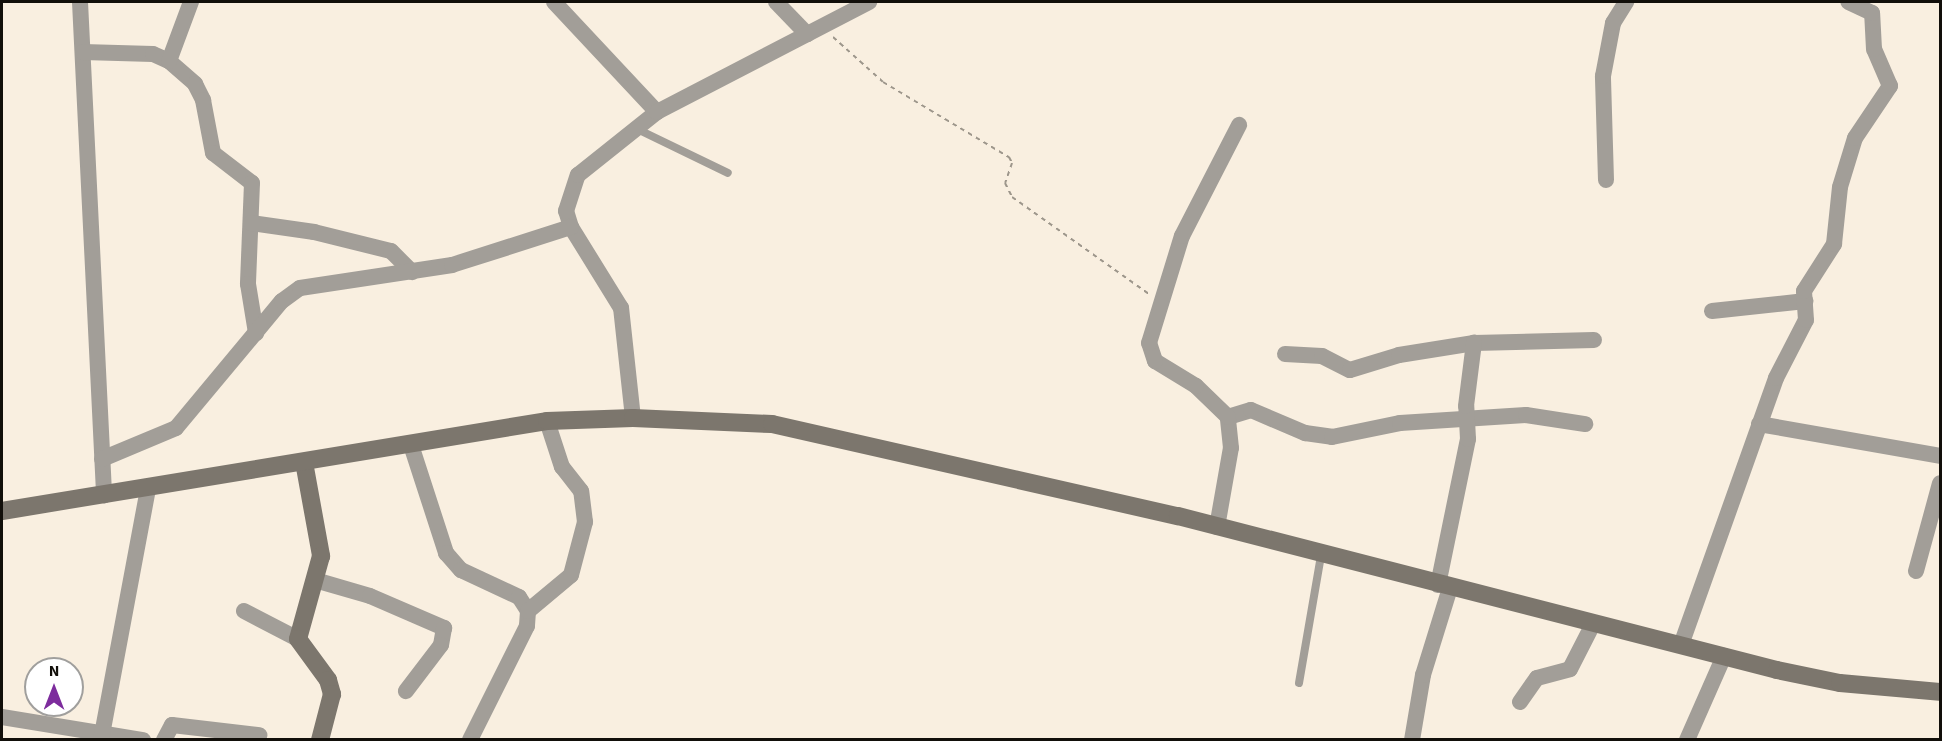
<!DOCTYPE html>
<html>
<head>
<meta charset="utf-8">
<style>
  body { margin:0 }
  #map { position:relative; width:1942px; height:741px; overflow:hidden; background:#f9efe0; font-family:"Source Sans 3",sans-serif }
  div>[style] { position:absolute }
  .path>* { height:2px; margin-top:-1px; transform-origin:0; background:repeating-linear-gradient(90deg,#9d968b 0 4.5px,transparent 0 9px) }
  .lane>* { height:8px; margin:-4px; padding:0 4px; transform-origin:4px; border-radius:4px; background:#a29e98 }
  .street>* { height:16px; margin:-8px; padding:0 8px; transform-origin:8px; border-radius:8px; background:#a29e98 }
  .secondary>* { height:18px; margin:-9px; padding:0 9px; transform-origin:9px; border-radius:9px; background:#7c766d }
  span { translate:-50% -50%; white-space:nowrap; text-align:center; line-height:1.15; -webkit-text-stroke:5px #fff; paint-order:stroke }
  .frame { position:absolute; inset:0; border:3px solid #120f0a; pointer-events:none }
  .north { position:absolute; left:24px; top:657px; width:60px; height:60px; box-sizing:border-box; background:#fff; border:2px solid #a09f9d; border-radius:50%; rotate:0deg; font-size:16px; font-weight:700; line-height:24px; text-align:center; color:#120f0a }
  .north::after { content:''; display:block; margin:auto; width:21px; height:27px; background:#7d2c9d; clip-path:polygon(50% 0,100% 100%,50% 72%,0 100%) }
</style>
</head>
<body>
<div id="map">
  <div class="path">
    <div style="left:833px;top:37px;width:67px;rotate:42deg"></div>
    <div style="left:883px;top:82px;width:147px;rotate:30.8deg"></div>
    <div style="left:1009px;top:157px;width:7px;rotate:63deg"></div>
    <div style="left:1012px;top:163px;width:21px;rotate:109deg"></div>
    <div style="left:1005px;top:183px;width:16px;rotate:63deg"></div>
    <div style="left:1012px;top:197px;width:168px;rotate:35.3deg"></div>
  </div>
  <div class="lane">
    <div style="left:635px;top:128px;width:103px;rotate:25.8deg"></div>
    <div style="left:1299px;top:683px;width:130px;rotate:-80.2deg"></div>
  </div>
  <div class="street">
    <div style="left:80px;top:2px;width:494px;rotate:87.2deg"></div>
    <div style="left:554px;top:2px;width:151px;rotate:46.9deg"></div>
    <div style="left:776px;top:2px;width:45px;rotate:45.9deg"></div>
    <div style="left:83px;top:52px;width:70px;rotate:1.6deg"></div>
    <div style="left:153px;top:54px;width:17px;rotate:24deg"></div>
    <div style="left:169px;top:61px;width:35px;rotate:41deg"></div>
    <div style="left:195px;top:84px;width:18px;rotate:63deg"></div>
    <div style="left:203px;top:100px;width:54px;rotate:79.3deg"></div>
    <div style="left:213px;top:153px;width:49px;rotate:37.6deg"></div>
    <div style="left:252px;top:183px;width:101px;rotate:92.3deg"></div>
    <div style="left:248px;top:284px;width:50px;rotate:80.7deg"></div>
    <div style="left:169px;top:61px;width:63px;rotate:-69.6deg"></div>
    <div style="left:1606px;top:180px;width:104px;rotate:-91.7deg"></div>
    <div style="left:1603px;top:76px;width:54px;rotate:-79.3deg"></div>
    <div style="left:1613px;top:23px;width:25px;rotate:-58deg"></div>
    <div style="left:251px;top:223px;width:64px;rotate:8.1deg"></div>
    <div style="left:314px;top:232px;width:79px;rotate:13.9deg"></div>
    <div style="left:391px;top:251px;width:30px;rotate:45deg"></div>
    <div style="left:1712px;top:311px;width:94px;rotate:-6.1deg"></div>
    <div style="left:1285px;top:354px;width:37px;rotate:3deg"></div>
    <div style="left:1322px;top:356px;width:31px;rotate:27deg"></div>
    <div style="left:1350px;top:370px;width:51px;rotate:-17deg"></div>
    <div style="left:1399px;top:355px;width:76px;rotate:-9.1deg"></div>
    <div style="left:1474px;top:343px;width:120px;rotate:-1.4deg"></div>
    <div style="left:1228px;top:417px;width:24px;rotate:-17deg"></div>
    <div style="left:1251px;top:410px;width:59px;rotate:23.1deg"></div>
    <div style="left:1305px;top:433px;width:27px;rotate:8deg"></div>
    <div style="left:1332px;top:437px;width:69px;rotate:-11.6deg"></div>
    <div style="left:1400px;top:423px;width:126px;rotate:-3.6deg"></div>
    <div style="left:1526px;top:415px;width:60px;rotate:8.7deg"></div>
    <div style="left:633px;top:418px;width:111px;rotate:-96.2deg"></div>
    <div style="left:621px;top:308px;width:95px;rotate:-121.7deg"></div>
    <div style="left:571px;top:227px;width:17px;rotate:-107deg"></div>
    <div style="left:566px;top:211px;width:38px;rotate:-72deg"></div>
    <div style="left:578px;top:175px;width:101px;rotate:-38.6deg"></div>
    <div style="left:657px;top:112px;width:239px;rotate:-27.4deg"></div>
    <div style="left:1759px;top:424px;width:184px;rotate:10deg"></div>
    <div style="left:411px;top:445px;width:114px;rotate:72deg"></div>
    <div style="left:446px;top:553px;width:23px;rotate:49deg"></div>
    <div style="left:461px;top:570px;width:64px;rotate:25deg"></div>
    <div style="left:519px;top:597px;width:17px;rotate:57deg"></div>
    <div style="left:528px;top:611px;width:15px;rotate:94deg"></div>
    <div style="left:527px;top:626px;width:127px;rotate:116.6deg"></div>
    <div style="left:102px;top:459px;width:80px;rotate:-22.7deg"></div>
    <div style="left:176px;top:428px;width:165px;rotate:-50.2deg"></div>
    <div style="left:282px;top:301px;width:22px;rotate:-36deg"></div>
    <div style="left:300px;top:288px;width:154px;rotate:-8.6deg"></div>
    <div style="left:452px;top:265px;width:125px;rotate:-17.7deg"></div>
    <div style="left:1217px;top:527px;width:80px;rotate:-80deg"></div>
    <div style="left:1231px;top:448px;width:31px;rotate:-96deg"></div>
    <div style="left:1228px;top:417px;width:45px;rotate:-135.9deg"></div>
    <div style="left:1196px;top:386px;width:48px;rotate:-148.6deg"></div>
    <div style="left:1155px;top:361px;width:19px;rotate:-108deg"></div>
    <div style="left:1149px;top:343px;width:112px;rotate:-72.9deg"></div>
    <div style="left:1182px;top:236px;width:125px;rotate:-62.8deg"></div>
    <div style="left:1916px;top:571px;width:91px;rotate:-74.7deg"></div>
    <div style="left:315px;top:580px;width:57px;rotate:16.2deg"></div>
    <div style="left:370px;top:596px;width:81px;rotate:23.4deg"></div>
    <div style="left:444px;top:628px;width:17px;rotate:100deg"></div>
    <div style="left:441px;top:645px;width:58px;rotate:127.3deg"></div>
    <div style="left:1438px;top:585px;width:149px;rotate:-78.4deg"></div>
    <div style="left:1468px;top:439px;width:33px;rotate:-93deg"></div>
    <div style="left:1466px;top:406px;width:64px;rotate:-82.8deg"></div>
    <div style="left:244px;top:611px;width:61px;rotate:27.4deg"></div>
    <div style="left:528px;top:611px;width:56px;rotate:-39.9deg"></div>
    <div style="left:571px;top:575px;width:55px;rotate:-75.2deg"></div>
    <div style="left:585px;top:522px;width:31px;rotate:-97deg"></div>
    <div style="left:581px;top:491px;width:31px;rotate:-128deg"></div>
    <div style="left:562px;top:467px;width:48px;rotate:-108.1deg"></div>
    <div style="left:1681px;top:645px;width:283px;rotate:-70.4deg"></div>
    <div style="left:1776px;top:378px;width:65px;rotate:-62.7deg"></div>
    <div style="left:1806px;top:320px;width:29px;rotate:-94deg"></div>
    <div style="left:1804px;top:291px;width:56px;rotate:-57.4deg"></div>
    <div style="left:1834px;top:244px;width:57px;rotate:-84deg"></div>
    <div style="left:1840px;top:187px;width:51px;rotate:-73deg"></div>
    <div style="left:1855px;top:138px;width:63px;rotate:-56.1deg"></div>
    <div style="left:1890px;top:86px;width:40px;rotate:-113.4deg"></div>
    <div style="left:1874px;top:49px;width:36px;rotate:-93deg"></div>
    <div style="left:1872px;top:13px;width:26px;rotate:-155deg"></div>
    <div style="left:1520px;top:702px;width:29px;rotate:-55deg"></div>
    <div style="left:1537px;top:678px;width:34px;rotate:-15deg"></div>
    <div style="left:1570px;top:669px;width:51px;rotate:-62.9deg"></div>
    <div style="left:2px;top:717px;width:143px;rotate:9.3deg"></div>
    <div style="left:101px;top:740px;width:256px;rotate:-79.4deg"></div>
    <div style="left:164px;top:740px;width:17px;rotate:-62deg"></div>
    <div style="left:172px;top:725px;width:88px;rotate:6.6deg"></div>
    <div style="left:1412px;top:740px;width:66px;rotate:-80.4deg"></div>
    <div style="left:1423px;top:675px;width:91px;rotate:-72.8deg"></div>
    <div style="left:1687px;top:740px;width:92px;rotate:-66.2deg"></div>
  </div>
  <div class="secondary">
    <div style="left:304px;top:462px;width:96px;rotate:79.7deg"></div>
    <div style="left:321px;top:556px;width:86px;rotate:105.5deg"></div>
    <div style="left:298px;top:639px;width:51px;rotate:53.8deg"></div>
    <div style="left:328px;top:680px;width:15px;rotate:74deg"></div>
    <div style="left:332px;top:694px;width:48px;rotate:104.6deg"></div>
    <div style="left:2px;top:511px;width:552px;rotate:-9.38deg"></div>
    <div style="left:547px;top:421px;width:86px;rotate:-2deg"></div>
    <div style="left:633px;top:418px;width:139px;rotate:2.5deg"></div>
    <div style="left:772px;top:424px;width:416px;rotate:12.8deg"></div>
    <div style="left:1178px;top:516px;width:618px;rotate:14.42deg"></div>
    <div style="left:1777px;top:670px;width:64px;rotate:11.7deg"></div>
    <div style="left:1840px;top:683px;width:100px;rotate:5.1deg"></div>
  </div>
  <div class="frame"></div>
  <div class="north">N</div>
</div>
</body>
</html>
